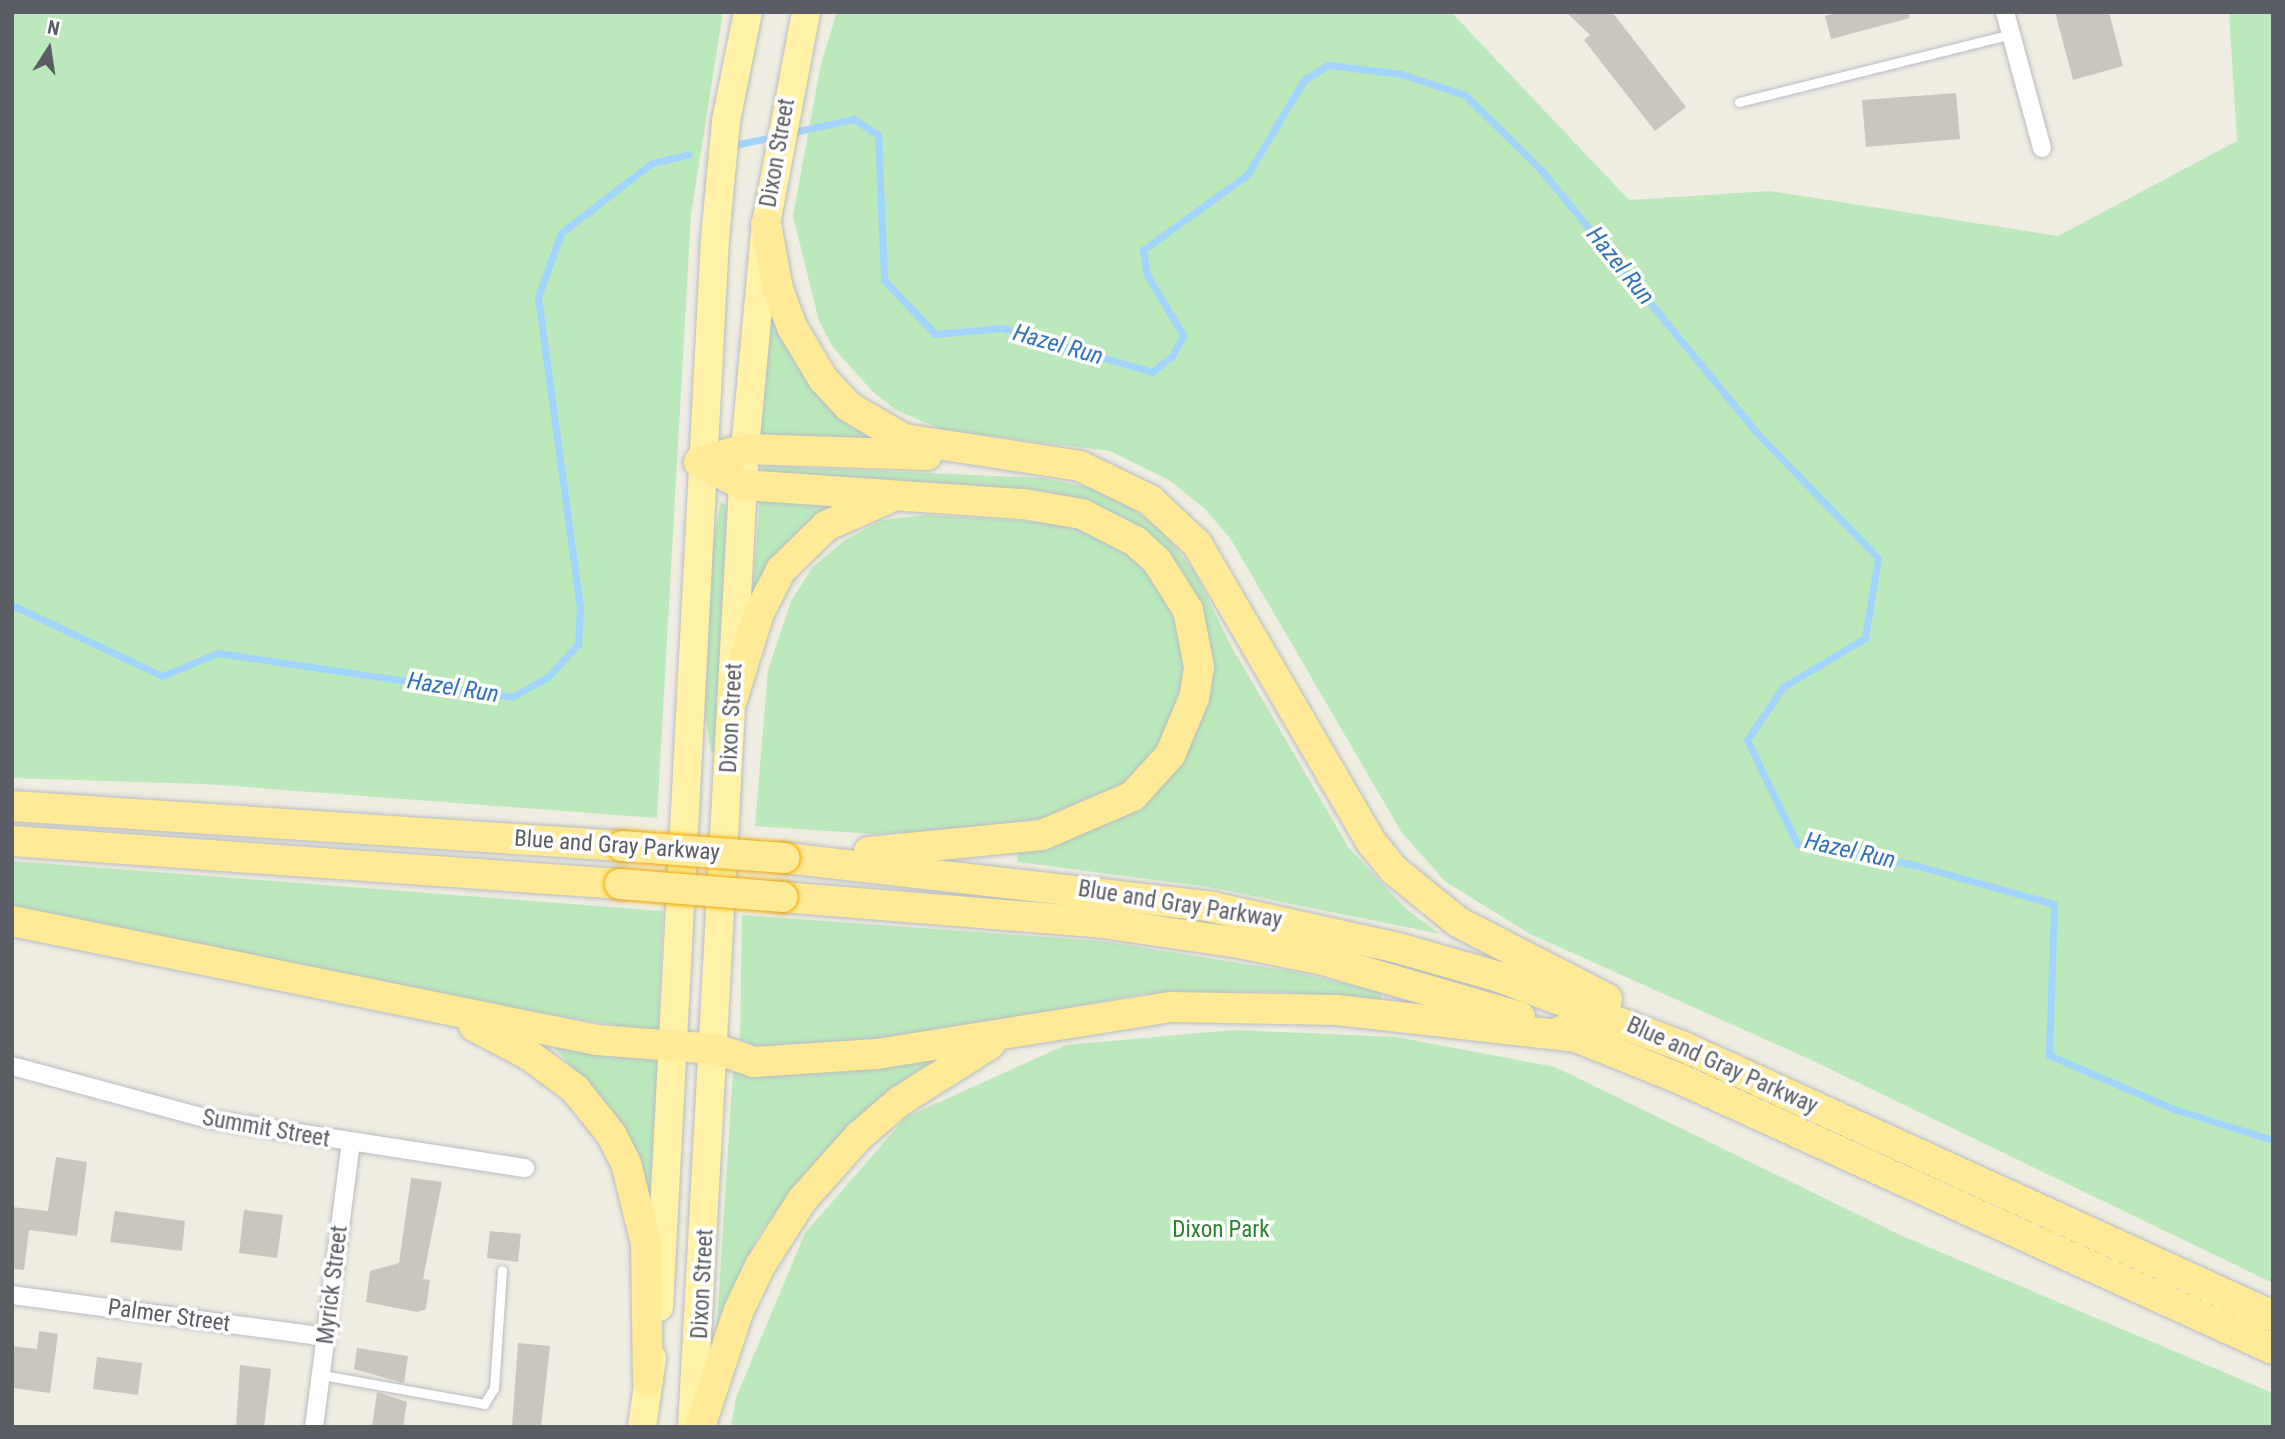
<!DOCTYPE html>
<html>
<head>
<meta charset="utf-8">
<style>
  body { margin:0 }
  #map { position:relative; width:2285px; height:1439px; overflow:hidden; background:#efece1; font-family:"Roboto Condensed",sans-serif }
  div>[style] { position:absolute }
  .green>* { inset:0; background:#bbe9bc }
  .stream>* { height:7px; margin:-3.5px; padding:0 3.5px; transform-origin:3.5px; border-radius:3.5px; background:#a1d4ff }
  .building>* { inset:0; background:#cac6be }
  .roads { filter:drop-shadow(0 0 2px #b9bcc2) drop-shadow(0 0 2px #b9bcc2) }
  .service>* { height:9px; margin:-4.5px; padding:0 4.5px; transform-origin:4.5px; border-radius:4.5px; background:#fff }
  .minor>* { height:18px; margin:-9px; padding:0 9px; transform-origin:9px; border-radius:9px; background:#fff }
  .primary>* { height:28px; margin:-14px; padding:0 14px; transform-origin:14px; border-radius:14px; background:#fff2a6 }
  .trunk>* { height:30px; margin:-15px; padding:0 15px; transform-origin:15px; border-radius:15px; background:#ffea97 }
  .bridges { filter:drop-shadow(0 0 2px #f0a900) drop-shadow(0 0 2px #f0a900) }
  .trunk-bridge>* { height:30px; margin:-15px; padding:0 15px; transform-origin:15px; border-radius:15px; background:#ffea97 }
  span { translate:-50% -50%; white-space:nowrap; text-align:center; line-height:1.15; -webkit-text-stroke:7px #fff; paint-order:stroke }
  .street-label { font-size:23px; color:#5a5e64 }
  .park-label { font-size:23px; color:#2b8230 }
  .water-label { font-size:24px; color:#3373bc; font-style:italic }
  .frame { position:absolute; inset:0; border:14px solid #5a5e64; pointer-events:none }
  .north { position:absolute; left:14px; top:14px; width:70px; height:70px; -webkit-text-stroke:5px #fff; paint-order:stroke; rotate:12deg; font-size:19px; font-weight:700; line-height:28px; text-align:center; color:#5a5e64 }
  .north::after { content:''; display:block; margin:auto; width:24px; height:32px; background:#5a5e64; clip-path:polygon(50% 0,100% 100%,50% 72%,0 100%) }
</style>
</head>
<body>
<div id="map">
  <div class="green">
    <div style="clip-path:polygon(12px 12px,723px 12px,691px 214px,657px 818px,205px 784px,12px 778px)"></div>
    <div style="clip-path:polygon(837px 12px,1451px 12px,1629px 200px,1770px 191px,2058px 236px,2237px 141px,2229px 12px,2273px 12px,2273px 1283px,1807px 1058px,1530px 934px,1446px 882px,1402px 833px,1230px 538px,1205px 509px,1169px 480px,1110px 451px,943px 430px,896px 410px,872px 391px,832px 346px,819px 321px,793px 216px,821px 64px)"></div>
    <div style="clip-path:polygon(767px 291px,880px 440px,759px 434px)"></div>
    <div style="clip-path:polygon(771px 466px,1043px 478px,1087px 487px,1125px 503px,1163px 532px,1195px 572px,1230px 644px,1349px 848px,1406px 909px,1440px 934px,1209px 887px,1018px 862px,1017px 850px,1070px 839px,1136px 807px,1207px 681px,1127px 520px,1087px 501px,1044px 491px,762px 474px,763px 467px)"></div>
    <div style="clip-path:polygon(760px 501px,830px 505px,783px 546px,752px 598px)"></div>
    <div style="clip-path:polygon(721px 502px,727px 506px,717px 753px,711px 752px,703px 702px,708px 569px)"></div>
    <div style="clip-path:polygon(926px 515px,1066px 523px,1126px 553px,1151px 576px,1183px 637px,1191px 669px,1177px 727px,1134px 782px,1057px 816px,949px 832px,873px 834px,755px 826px,768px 670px,791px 601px,812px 568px,845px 540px,882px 520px)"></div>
    <div style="clip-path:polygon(12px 861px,663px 911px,658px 1032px,416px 993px,12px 906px)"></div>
    <div style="clip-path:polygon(742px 915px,1101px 941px,1290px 971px,1382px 992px,1380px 1002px,1277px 992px,1142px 994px,881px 1042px,748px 1048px,748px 1041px,740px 1040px)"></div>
    <div style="clip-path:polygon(1234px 1030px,1396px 1037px,1555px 1067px,1900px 1235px,2273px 1393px,2273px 1427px,731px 1427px,736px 1398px,805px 1233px,906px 1117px,1066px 1045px)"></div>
    <div style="clip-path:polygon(552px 1045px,658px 1061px,650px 1195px,604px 1102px)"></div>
    <div style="clip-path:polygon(955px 1050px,913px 1074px,859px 1117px,796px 1184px,757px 1238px,716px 1339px,733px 1072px,824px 1070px)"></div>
  </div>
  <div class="stream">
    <div style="left:789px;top:133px;width:66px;rotate:-12.2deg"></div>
    <div style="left:854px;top:119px;width:29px;rotate:34deg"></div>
    <div style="left:878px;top:135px;width:145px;rotate:87.6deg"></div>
    <div style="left:884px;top:280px;width:74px;rotate:46.6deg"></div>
    <div style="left:935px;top:334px;width:67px;rotate:-5.1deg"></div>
    <div style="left:1002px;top:328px;width:156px;rotate:16.3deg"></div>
    <div style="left:1152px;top:372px;width:26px;rotate:-39deg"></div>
    <div style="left:1172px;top:356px;width:24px;rotate:-62deg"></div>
    <div style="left:1183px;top:335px;width:70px;rotate:-121deg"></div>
    <div style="left:1147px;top:275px;width:25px;rotate:-99deg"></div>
    <div style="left:1143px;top:250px;width:128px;rotate:-35.8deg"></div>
    <div style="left:1247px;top:175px;width:111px;rotate:-59deg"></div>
    <div style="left:1304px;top:80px;width:28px;rotate:-32deg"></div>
    <div style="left:1328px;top:65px;width:74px;rotate:7deg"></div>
    <div style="left:1401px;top:74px;width:67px;rotate:18.2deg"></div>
    <div style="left:1465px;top:95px;width:107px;rotate:44.6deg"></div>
    <div style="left:1541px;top:170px;width:339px;rotate:50.6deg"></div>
    <div style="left:1756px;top:432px;width:175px;rotate:45.9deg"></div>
    <div style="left:1878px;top:558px;width:81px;rotate:99.2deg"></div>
    <div style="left:1865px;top:638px;width:96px;rotate:149.1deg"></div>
    <div style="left:1783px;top:687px;width:64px;rotate:124.2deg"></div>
    <div style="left:1747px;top:740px;width:115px;rotate:64.3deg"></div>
    <div style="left:1797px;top:844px;width:120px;rotate:10.1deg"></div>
    <div style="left:1915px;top:865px;width:144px;rotate:15.7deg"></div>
    <div style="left:2054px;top:904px;width:151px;rotate:91.9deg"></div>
    <div style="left:2049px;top:1055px;width:136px;rotate:23.4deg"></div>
    <div style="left:2174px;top:1109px;width:104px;rotate:17.4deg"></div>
    <div style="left:730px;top:146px;width:48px;rotate:-12deg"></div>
    <div style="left:12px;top:605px;width:166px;rotate:25.3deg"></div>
    <div style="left:162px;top:676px;width:61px;rotate:-22.3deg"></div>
    <div style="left:218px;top:653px;width:297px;rotate:8.5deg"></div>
    <div style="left:512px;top:697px;width:41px;rotate:-29.1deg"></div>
    <div style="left:548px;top:677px;width:45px;rotate:-47.7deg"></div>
    <div style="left:578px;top:644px;width:36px;rotate:-87deg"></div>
    <div style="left:580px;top:608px;width:314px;rotate:-97.7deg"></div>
    <div style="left:538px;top:297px;width:68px;rotate:-70.2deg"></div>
    <div style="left:561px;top:233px;width:115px;rotate:-37.6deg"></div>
    <div style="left:652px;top:163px;width:37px;rotate:-13deg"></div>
  </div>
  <div class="building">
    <div style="clip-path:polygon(1566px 12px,1612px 12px,1686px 107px,1655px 131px,1584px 40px,1590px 35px)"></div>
    <div style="clip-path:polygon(1840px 12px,1909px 12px,1910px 18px,1831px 39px,1825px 16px)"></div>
    <div style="clip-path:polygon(2055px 12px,2109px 12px,2123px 66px,2073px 80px)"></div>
    <div style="clip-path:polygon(1956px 93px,1960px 139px,1866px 147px,1862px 100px)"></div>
    <div style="clip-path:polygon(56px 1157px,87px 1162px,77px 1236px,29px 1230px,24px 1270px,12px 1269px,12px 1207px,48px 1211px)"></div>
    <div style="clip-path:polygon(411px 1178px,442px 1182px,423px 1279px,430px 1280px,426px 1309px,417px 1312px,366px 1302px,370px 1271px,399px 1263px)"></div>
    <div style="clip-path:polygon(244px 1210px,283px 1215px,277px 1258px,239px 1253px)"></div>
    <div style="clip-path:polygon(115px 1211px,185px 1221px,182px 1251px,110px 1242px)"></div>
    <div style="clip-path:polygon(490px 1231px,521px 1234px,518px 1262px,487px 1258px)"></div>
    <div style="clip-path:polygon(39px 1331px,58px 1334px,50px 1393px,12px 1388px,12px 1346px,37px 1349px)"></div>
    <div style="clip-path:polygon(518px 1343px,550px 1346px,541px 1427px,512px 1427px)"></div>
    <div style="clip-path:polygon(357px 1348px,408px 1356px,404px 1383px,354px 1369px)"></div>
    <div style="clip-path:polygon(97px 1357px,142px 1363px,138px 1395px,93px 1389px)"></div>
    <div style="clip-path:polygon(240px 1365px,271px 1369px,264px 1427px,236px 1427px)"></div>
    <div style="clip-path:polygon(377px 1392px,407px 1402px,403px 1427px,372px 1427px)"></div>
  </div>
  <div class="roads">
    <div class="service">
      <div style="left:1739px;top:102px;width:280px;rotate:-14deg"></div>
      <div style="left:322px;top:1375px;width:165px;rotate:10.1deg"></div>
      <div style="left:484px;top:1404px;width:19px;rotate:-58deg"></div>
      <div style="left:494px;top:1388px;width:118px;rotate:-86.1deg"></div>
    </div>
    <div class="minor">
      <div style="left:2005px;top:12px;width:141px;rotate:74.8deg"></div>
      <div style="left:12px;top:1066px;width:203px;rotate:15.1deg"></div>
      <div style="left:208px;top:1119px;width:321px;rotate:8.8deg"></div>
      <div style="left:12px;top:1295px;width:317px;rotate:7.6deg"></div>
      <div style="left:314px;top:1427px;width:285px;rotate:-82.6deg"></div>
    </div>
    <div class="primary">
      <div style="left:659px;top:1307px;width:1070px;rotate:-87deg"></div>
      <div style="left:715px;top:238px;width:118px;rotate:-84.6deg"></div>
      <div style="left:726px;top:121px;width:111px;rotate:-78.6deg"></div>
      <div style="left:642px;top:1427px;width:70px;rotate:-81.8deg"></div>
      <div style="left:692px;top:1427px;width:979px;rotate:-86.9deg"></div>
      <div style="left:745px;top:449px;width:226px;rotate:-84.7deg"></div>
      <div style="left:766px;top:224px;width:216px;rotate:-79.3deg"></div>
    </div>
    <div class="trunk">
      <div style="left:766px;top:224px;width:66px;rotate:79.5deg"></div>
      <div style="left:778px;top:289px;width:40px;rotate:69.8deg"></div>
      <div style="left:792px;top:327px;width:61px;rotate:59.2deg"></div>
      <div style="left:823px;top:379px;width:38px;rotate:47deg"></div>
      <div style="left:849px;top:407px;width:64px;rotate:30.2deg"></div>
      <div style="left:904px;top:439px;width:178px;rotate:8.7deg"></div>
      <div style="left:1080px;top:466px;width:78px;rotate:25.9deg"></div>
      <div style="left:1150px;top:500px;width:64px;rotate:43.1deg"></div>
      <div style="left:1197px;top:544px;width:346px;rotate:59.7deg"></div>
      <div style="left:1372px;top:843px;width:35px;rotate:51deg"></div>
      <div style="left:1394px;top:870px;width:82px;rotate:39.1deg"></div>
      <div style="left:1458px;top:922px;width:168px;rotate:27.3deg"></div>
      <div style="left:699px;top:462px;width:50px;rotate:27.6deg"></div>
      <div style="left:743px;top:485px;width:281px;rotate:3.9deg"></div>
      <div style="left:1023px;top:504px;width:60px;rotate:9.6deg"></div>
      <div style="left:1082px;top:514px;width:59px;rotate:27deg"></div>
      <div style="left:1135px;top:541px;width:30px;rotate:42deg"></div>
      <div style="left:1157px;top:561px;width:58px;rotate:57.7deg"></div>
      <div style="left:1188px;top:610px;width:58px;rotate:79.1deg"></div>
      <div style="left:1199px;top:667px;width:31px;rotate:99deg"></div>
      <div style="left:1194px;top:698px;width:62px;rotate:112.8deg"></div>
      <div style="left:1170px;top:755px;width:55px;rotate:132.1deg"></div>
      <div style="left:1133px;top:796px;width:99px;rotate:156.8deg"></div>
      <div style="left:1042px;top:835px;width:174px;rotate:174.4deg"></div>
      <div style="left:699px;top:462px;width:48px;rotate:-15.8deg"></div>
      <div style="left:745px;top:449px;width:182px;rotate:1.9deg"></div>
      <div style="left:732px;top:700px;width:91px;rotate:-72.8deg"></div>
      <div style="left:759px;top:613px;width:48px;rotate:-62.9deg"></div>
      <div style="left:781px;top:570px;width:63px;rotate:-44.4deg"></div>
      <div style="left:826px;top:526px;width:67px;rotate:-23.9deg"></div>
      <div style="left:12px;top:806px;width:611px;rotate:3.75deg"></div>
      <div style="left:12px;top:841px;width:610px;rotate:4.05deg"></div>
      <div style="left:785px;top:858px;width:430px;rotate:6.5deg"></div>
      <div style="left:1212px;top:907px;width:190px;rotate:12.4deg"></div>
      <div style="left:1398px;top:948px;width:105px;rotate:16deg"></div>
      <div style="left:1499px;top:977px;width:198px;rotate:20.7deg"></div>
      <div style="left:1684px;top:1047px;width:648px;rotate:24.55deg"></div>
      <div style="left:782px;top:897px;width:321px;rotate:4.6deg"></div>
      <div style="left:1102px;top:923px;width:138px;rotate:8.3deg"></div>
      <div style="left:1239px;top:943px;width:86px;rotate:11.4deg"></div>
      <div style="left:1323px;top:960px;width:205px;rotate:16.1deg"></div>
      <div style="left:12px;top:921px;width:597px;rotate:11.5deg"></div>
      <div style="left:597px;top:1040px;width:119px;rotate:4.3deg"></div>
      <div style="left:716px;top:1049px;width:40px;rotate:18.9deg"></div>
      <div style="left:754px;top:1062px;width:123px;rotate:-3.7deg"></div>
      <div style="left:877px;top:1054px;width:298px;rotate:-9.1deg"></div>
      <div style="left:1171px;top:1007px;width:165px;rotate:1deg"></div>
      <div style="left:1336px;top:1010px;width:243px;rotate:6.4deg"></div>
      <div style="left:474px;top:1026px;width:62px;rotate:27.8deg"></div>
      <div style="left:529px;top:1055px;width:57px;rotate:36.5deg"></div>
      <div style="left:575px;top:1089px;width:58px;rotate:51.3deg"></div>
      <div style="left:611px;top:1134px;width:33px;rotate:63deg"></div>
      <div style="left:626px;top:1163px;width:83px;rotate:76.1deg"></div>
      <div style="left:646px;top:1244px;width:137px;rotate:89.2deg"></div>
      <div style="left:1561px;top:1031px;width:126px;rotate:21.9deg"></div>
      <div style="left:1678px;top:1078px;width:654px;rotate:24.49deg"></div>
      <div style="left:700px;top:1427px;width:123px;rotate:-71.6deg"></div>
      <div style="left:739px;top:1310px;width:49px;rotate:-64.5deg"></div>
      <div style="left:760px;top:1266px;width:78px;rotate:-57.5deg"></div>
      <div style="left:802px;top:1200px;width:86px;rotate:-48.3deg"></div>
      <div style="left:859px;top:1136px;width:54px;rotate:-40.5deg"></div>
      <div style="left:900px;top:1101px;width:107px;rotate:-32.3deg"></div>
    </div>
  </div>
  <div class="bridges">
    <div class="trunk-bridge">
      <div style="left:622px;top:846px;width:163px;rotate:4.2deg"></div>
      <div style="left:620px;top:884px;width:163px;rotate:4.6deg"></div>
    </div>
  </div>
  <div class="street-label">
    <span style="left:778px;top:153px;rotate:-80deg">Dixon Street</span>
    <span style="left:732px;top:718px;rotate:-87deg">Dixon Street</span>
    <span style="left:617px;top:846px;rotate:4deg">Blue and Gray Parkway</span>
    <span style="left:1180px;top:905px;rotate:9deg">Blue and Gray Parkway</span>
    <span style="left:1722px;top:1066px;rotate:24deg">Blue and Gray Parkway</span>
    <span style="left:266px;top:1129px;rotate:10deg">Summit Street</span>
    <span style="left:703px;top:1284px;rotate:-87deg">Dixon Street</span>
    <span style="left:333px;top:1285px;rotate:-83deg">Myrick Street</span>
    <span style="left:169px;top:1316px;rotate:8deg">Palmer Street</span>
  </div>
  <div class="park-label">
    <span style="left:1221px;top:1230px">Dixon Park</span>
  </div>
  <div class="water-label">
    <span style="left:1620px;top:266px;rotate:51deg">Hazel Run</span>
    <span style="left:1058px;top:345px;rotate:16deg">Hazel Run</span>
    <span style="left:453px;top:688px;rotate:9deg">Hazel Run</span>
    <span style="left:1850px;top:851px;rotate:13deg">Hazel Run</span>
  </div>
  <div class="frame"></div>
  <div class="north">N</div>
</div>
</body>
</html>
